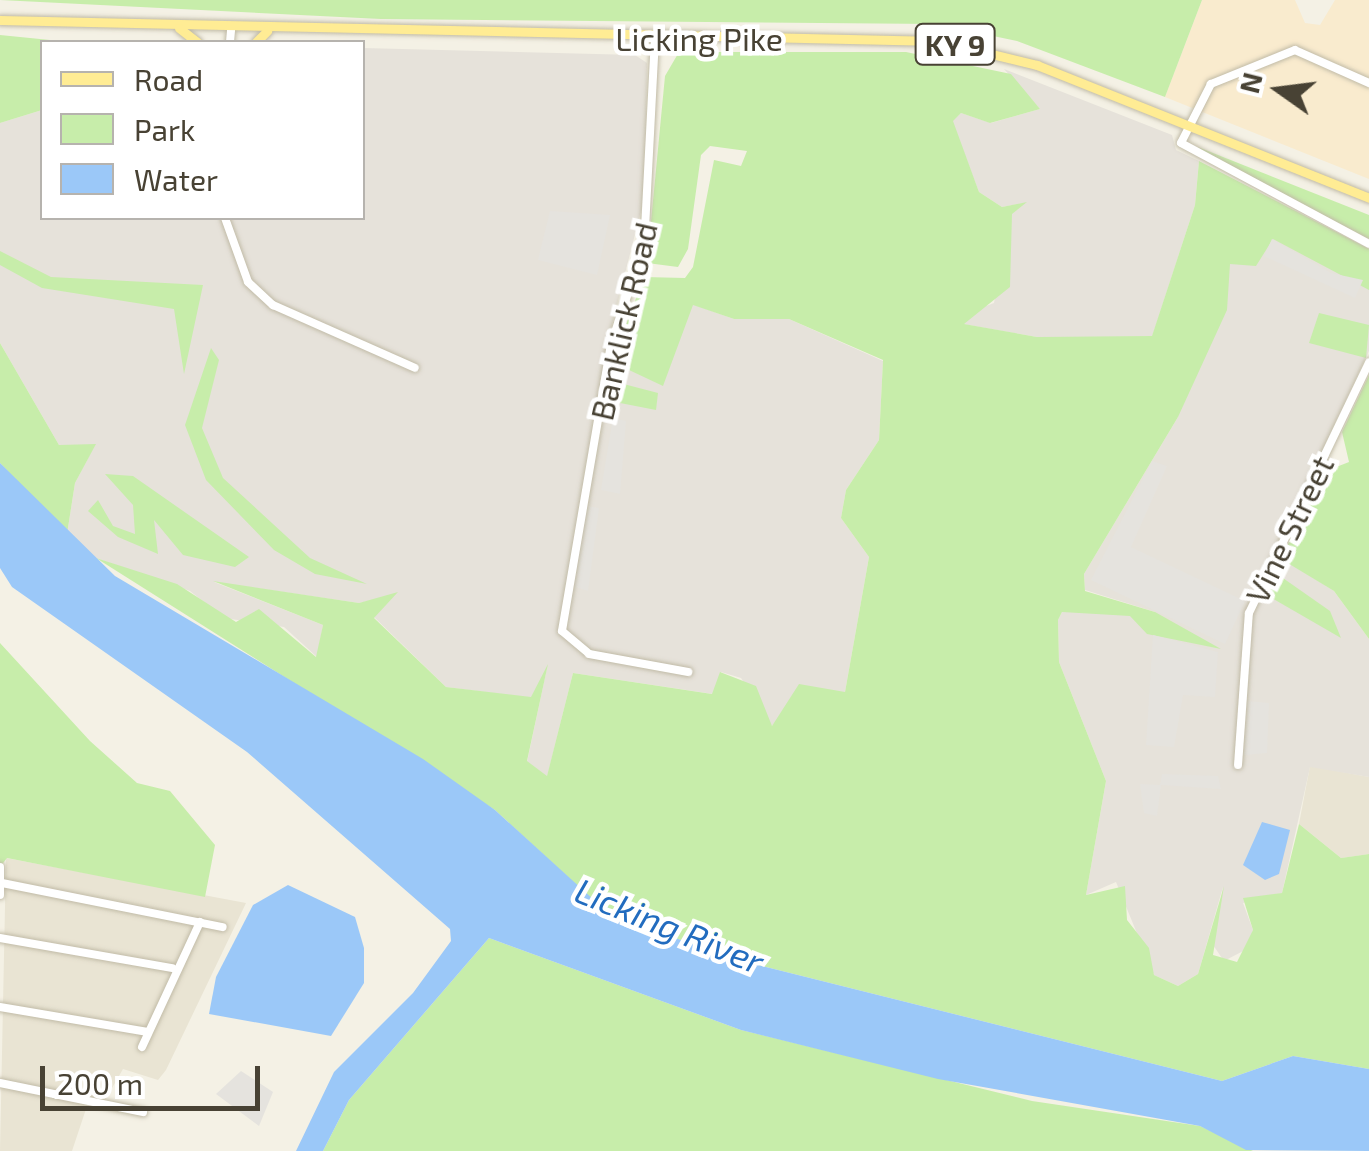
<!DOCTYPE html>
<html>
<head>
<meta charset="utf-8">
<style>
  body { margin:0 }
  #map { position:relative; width:1369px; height:1151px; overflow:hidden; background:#f4f1e5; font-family:"Exo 2",sans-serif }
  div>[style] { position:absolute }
  .residential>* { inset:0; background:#e9e4d3 }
  .commercial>* { inset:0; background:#f9ebce }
  .industrial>* { inset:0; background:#e6e2da }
  .green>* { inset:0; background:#c7edaa }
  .parking>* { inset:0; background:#e5e3de }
  .water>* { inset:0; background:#9bc8f8 }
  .roads { filter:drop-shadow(0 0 2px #c1bba7) drop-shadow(0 0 2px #c1bba7) }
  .minor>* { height:8px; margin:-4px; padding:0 4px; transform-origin:4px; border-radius:4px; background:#fff }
  .major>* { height:9px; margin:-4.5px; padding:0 4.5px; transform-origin:4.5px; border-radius:4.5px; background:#ffec94 }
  span { translate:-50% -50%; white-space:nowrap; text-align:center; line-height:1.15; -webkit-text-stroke:9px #fff; paint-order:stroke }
  .shield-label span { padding:2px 8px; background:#fff; border:2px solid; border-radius:8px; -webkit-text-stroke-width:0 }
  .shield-label { font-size:30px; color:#484234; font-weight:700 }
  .street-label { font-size:32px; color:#484234 }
  .water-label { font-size:35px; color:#226cbf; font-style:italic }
  .legend { position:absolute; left:40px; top:40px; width:325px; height:180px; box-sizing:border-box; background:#fff; border:2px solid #b6b3ae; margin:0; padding:12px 18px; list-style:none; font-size:30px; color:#484234 }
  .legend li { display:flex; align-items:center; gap:20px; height:50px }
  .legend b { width:50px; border:2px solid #b6b3ae }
  .north { position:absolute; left:1229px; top:40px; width:100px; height:100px; -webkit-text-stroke:8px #fff; paint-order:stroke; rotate:284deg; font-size:28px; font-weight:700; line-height:40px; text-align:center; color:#484234 }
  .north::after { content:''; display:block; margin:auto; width:35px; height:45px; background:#484234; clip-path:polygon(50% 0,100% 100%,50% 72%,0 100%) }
  .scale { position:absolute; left:40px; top:1066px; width:220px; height:45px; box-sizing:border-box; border:5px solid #484234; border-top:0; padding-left:12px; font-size:30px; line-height:35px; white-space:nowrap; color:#484234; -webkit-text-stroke:8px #fff; paint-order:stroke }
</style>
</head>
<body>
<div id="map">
  <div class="residential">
    <div style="clip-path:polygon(1310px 766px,1369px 777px,1369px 854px,1341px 858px,1299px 824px)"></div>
    <div style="clip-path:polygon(6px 858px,246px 903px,166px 1070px,158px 1080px,123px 1069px,104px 1102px,89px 1100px,72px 1151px,0 1151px)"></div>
  </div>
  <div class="commercial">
    <div style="clip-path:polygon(1202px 0,1295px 0,1305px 23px,1320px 25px,1335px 0,1369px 0,1369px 179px,1165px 97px)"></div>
  </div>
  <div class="industrial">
    <div style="clip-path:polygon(363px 48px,635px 55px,647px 63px,645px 195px,607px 344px,560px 638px,621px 330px,692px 304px,734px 319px,789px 319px,883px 361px,879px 440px,846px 490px,841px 518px,869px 557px,845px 692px,792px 703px,772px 726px,741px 678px,721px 672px,713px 694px,573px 673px,547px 777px,527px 762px,547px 668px,531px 698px,446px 687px,374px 617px,393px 596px,359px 603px,214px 582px,323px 625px,317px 657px,284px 627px,224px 618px,190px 591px,96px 558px,67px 534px,75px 483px,95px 445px,59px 445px,0 343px,0 123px,42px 110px,42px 218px,362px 218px)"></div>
    <div style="clip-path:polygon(1004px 69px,1172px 135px,1176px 150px,1199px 161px,1195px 205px,1152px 337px,1037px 337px,963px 324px,965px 314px,994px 303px,1011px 214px,1024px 203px,1002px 207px,979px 192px,952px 121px,961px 113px,991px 123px,1040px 109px)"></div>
    <div style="clip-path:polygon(1294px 210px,1369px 249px,1369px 351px,1274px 553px,1334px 591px,1369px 639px,1369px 777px,1310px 767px,1282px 893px,1243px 903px,1253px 930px,1247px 949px,1224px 961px,1213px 945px,1223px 887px,1198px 974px,1178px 986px,1154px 975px,1116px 882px,1086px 895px,1106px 781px,1059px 662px,1058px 620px,1062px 612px,1155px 612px,1085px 590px,1084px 574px,1178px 417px,1200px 257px)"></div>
  </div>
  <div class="green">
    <div style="clip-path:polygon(0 0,1202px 0,1165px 97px,1017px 41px,936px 24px,381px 19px)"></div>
    <div style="clip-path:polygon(0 35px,70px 42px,140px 42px,42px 42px,42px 110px,0 123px)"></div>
    <div style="clip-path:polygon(679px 52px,906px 52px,1011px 74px,1040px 109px,990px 123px,961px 113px,953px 121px,979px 192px,1002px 207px,1027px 202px,1012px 214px,1010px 287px,964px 324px,1037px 337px,1152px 336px,1195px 205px,1199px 161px,1369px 249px,1369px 290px,1273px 239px,1256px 266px,1230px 264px,1227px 310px,1178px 417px,1084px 574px,1085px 591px,1155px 612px,1221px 649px,1147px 634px,1130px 616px,1062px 612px,1058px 620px,1059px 662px,1106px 781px,1086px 895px,1125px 886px,1127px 920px,1149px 948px,1154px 975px,1178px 986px,1198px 974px,1224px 886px,1213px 955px,1237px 962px,1253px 930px,1243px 898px,1282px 893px,1299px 824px,1341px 858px,1369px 854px,1369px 1069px,1293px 1056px,1222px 1081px,730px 958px,640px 925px,594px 901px,495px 810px,96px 558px,177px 584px,236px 622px,259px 609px,316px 657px,323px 625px,213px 581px,359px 603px,398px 592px,374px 618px,446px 687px,531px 697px,548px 664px,527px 761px,547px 776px,573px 673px,712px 694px,720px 672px,756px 686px,772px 726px,799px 684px,845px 692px,869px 557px,841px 518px,846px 490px,879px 440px,883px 360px,789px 319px,734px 319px,693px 305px,663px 386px,612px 362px,644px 277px,685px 278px,693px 267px,714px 160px,741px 166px,747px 151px,710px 146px,701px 155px,688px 249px,678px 267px,647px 263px,665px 76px)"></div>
    <div style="clip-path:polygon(1198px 147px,1369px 215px,1369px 239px,1200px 151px)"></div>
    <div style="clip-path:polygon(0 251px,51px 277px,203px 285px,184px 374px,174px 309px,42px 288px,0 265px)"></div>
    <div style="clip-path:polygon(1319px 313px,1369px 325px,1366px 358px,1309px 343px)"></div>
    <div style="clip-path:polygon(0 343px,59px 445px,96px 444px,75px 483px,67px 534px,0 463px)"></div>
    <div style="clip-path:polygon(211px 348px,219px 360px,202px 428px,223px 478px,310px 558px,367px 584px,315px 574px,274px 550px,206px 480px,185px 425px)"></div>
    <div style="clip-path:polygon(1369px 375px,1369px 639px,1334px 591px,1281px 559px,1321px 473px,1349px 462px,1342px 432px)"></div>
    <div style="clip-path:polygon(616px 382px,658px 393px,656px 410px,615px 402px,608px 396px)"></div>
    <div style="clip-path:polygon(105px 474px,133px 476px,249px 557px,235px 567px,183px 555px,154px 520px,158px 554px,118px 537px,88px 511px,98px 500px,113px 526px,135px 534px,133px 505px)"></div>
    <div style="clip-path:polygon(1280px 576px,1330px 611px,1341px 638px,1265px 594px)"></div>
    <div style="clip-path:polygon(0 643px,90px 741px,137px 783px,170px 791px,215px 845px,205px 897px,7px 858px,0 867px)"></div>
    <div style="clip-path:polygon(489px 938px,741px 1030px,1032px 1101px,1200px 1126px,1253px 1151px,323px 1151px,349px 1100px)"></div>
  </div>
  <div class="parking">
    <div style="clip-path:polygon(550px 211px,610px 215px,597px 275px,538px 260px)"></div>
    <div style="clip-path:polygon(1272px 239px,1331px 273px,1363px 280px,1355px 298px,1264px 256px)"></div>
    <div style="clip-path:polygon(613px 418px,626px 421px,620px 494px,601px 490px)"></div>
    <div style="clip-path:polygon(1152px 461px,1167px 466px,1131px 547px,1245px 601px,1225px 644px,1091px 580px)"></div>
    <div style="clip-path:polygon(581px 505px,599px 508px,588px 591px,566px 584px)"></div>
    <div style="clip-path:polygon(1153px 635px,1218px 652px,1215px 697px,1183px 695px,1174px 747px,1146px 745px)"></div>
    <div style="clip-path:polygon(1248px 701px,1269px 703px,1267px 753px,1244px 755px)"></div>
    <div style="clip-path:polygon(1162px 774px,1218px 776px,1221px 789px,1161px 785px,1157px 816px,1144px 813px,1140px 784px,1160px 785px)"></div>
    <div style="clip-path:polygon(241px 1071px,273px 1092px,259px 1126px,216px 1094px)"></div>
  </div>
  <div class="water">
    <div style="clip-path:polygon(0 463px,115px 576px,423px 759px,495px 810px,594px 900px,640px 925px,730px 958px,1222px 1081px,1293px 1056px,1369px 1069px,1369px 1151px,1246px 1150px,1200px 1126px,938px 1079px,741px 1030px,489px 938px,349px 1100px,323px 1151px,296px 1151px,334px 1072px,413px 993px,451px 941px,450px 929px,247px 752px,12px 587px,0 568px)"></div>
    <div style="clip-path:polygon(1262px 822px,1290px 830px,1279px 874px,1265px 880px,1243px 865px)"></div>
    <div style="clip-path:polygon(288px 885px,355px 917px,364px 948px,364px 983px,331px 1036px,209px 1014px,216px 977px,253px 905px)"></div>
  </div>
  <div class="roads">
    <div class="minor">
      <div style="left:655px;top:38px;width:207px;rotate:93deg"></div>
      <div style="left:644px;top:245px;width:104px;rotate:108.4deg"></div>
      <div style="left:611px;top:344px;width:291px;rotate:99.7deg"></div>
      <div style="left:562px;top:631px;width:35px;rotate:40deg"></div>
      <div style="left:589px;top:654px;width:101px;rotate:10.3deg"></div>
      <div style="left:230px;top:42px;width:12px;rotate:-85deg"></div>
      <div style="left:1369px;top:83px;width:81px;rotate:-156deg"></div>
      <div style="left:1295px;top:50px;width:91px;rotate:158deg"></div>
      <div style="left:1211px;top:84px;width:66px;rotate:117deg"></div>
      <div style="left:1181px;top:143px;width:213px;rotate:28.2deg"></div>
      <div style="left:225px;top:218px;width:68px;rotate:70.2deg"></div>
      <div style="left:248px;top:282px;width:34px;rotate:43deg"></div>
      <div style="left:273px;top:305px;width:155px;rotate:23.9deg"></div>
      <div style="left:1238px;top:765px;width:152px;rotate:-85.9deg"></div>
      <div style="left:1249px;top:613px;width:278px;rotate:-64.4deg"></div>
      <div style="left:0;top:867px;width:28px;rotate:90deg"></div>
      <div style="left:2px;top:883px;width:225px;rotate:11.3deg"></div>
      <div style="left:0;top:938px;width:175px;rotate:9.9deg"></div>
      <div style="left:0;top:1007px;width:150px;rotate:9.6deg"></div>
      <div style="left:142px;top:1047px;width:138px;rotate:-65.1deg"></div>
      <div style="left:0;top:1083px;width:146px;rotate:11.5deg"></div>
    </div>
    <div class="major">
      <div style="left:0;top:20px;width:938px;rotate:1.28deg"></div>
      <div style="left:938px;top:41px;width:102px;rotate:13.6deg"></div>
      <div style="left:1037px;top:65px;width:358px;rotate:21.8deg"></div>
      <div style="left:179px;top:28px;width:23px;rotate:38deg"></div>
      <div style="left:256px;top:42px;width:16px;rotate:-45deg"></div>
    </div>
  </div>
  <div class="shield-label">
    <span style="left:955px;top:44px">KY 9</span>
  </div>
  <div class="street-label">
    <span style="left:699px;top:38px">Licking Pike</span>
    <span style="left:623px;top:321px;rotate:-77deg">Banklick Road</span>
    <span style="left:1289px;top:529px;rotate:-64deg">Vine Street</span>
  </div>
  <div class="water-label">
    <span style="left:670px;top:925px;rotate:22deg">Licking River</span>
  </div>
  <ul class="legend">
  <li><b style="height:12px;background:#ffec94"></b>Road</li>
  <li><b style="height:28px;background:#c7edaa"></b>Park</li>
  <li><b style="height:28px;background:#9bc8f8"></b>Water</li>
  </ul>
  <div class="north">N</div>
  <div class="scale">200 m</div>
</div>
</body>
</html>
